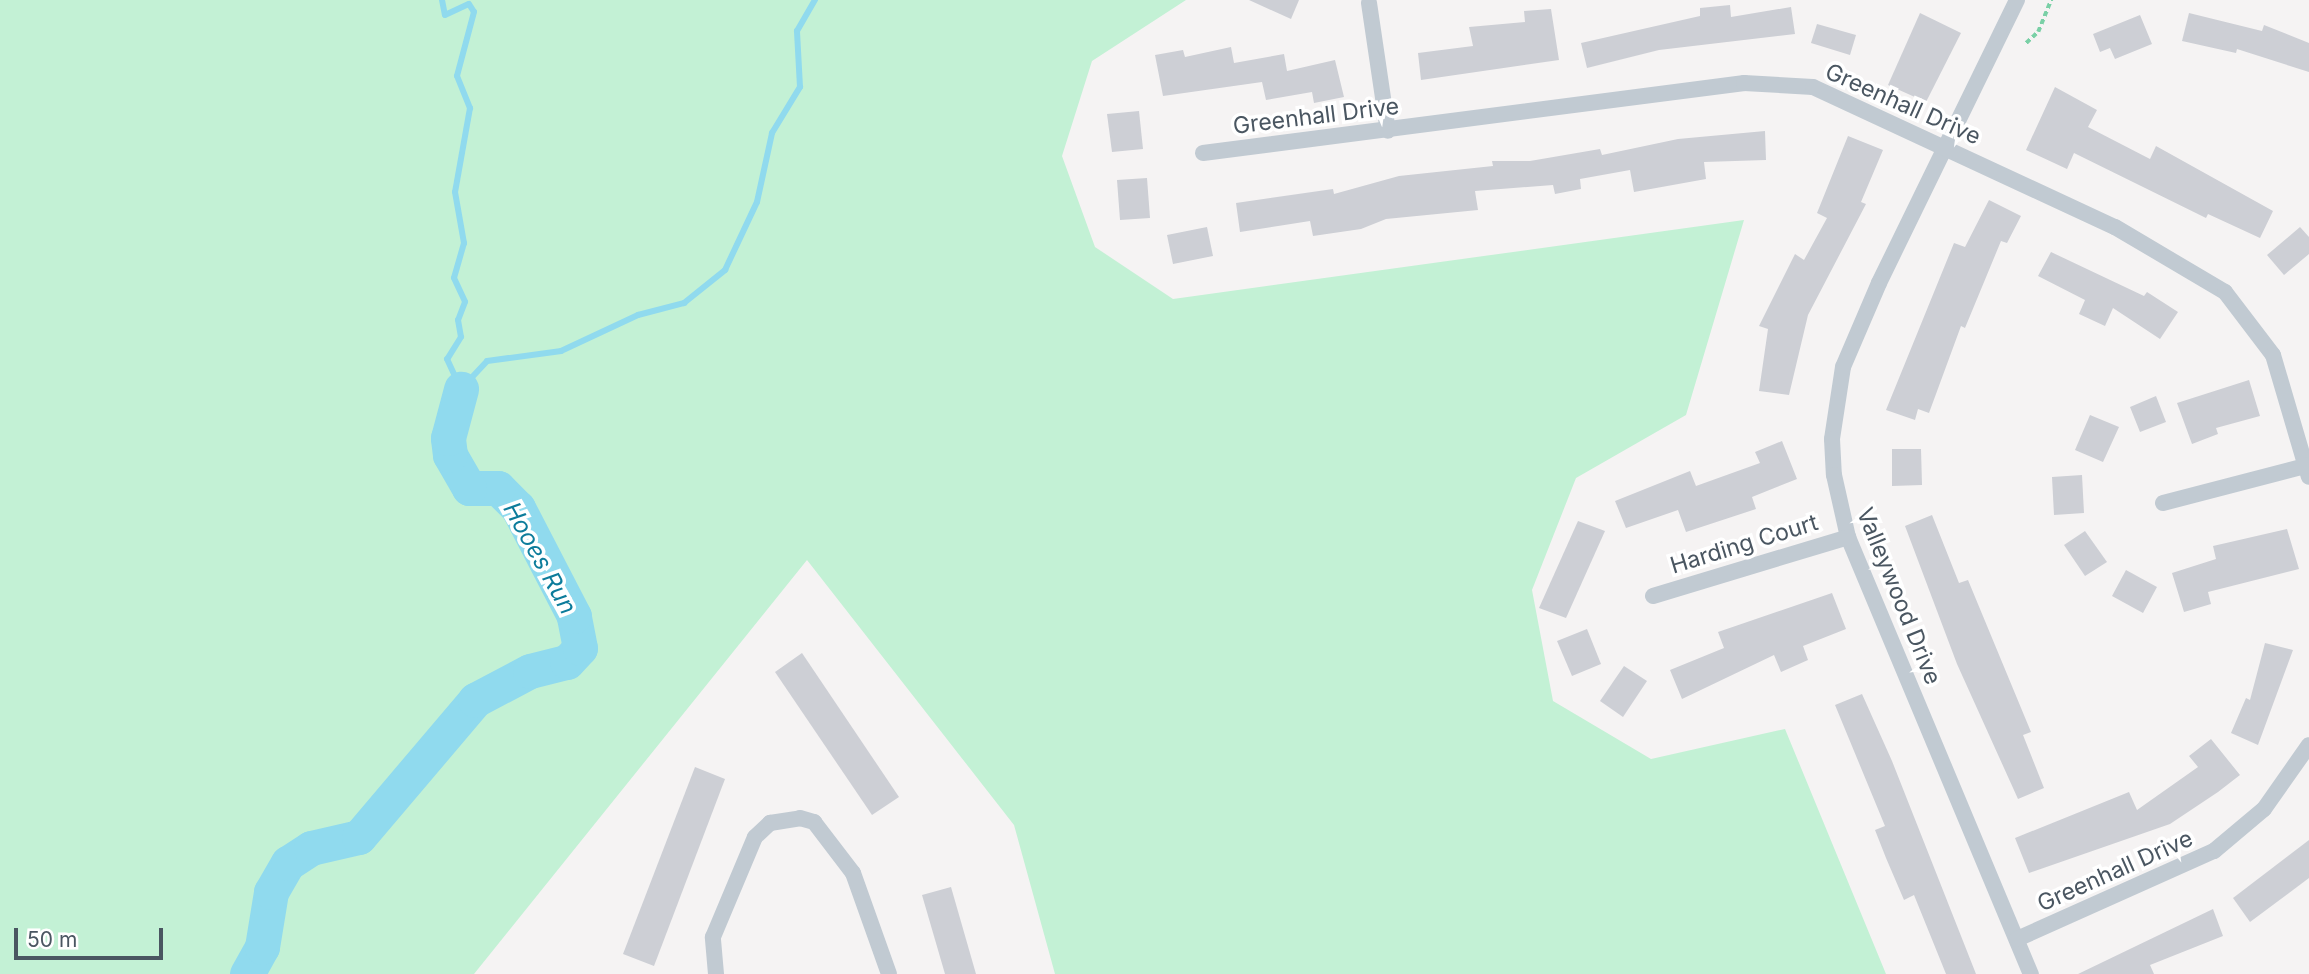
<!DOCTYPE html>
<html>
<head>
<meta charset="utf-8">
<style>
  body { margin:0 }
  #map { position:relative; width:2309px; height:974px; overflow:hidden; background:#f5f3f3; font-family:Inter,sans-serif }
  div>[style] { position:absolute }
  .green>* { inset:0; background:#c3f1d5 }
  .stream>* { height:6px; margin:-3px; padding:0 3px; transform-origin:3px; border-radius:3px; background:#90daee }
  .river>* { height:35px; margin:-17.5px; padding:0 17.5px; transform-origin:17.5px; border-radius:17.5px; background:#90daee }
  .building>* { inset:0; background:#cdcfd5 }
  .path>* { height:3.5px; margin-top:-1.75px; transform-origin:0; background:repeating-linear-gradient(90deg,#7ad0a6 0 5px,transparent 0 8.5px) }
  .street>* { height:16px; margin:-8px; padding:0 8px; transform-origin:8px; border-radius:8px; background:#c1cad2 }
  span { translate:-50% -50%; white-space:nowrap; text-align:center; line-height:1.15; -webkit-text-stroke:7px #fff; paint-order:stroke }
  .street-label { font-size:23px; color:#4a5661 }
  .water-label { font-size:24px; color:#0c7c9b; font-style:italic }
  .scale { position:absolute; left:14px; top:928px; width:149px; height:32px; box-sizing:border-box; border:4px solid #4a5661; border-top:0; padding-left:9px; font-size:21px; line-height:24px; white-space:nowrap; color:#4a5661; -webkit-text-stroke:5px #fff; paint-order:stroke }
</style>
</head>
<body>
<div id="map">
  <div class="green">
    <div style="clip-path:polygon(0 0,1186px 0,1092px 61px,1062px 156px,1095px 247px,1173px 299px,1744px 220px,1686px 415px,1576px 478px,1532px 590px,1553px 701px,1651px 759px,1785px 729px,1886px 974px,1055px 974px,1014px 825px,807px 560px,474px 974px,0 974px)"></div>
  </div>
  <div class="stream">
    <div style="left:442px;top:0;width:15px;rotate:79deg"></div>
    <div style="left:445px;top:15px;width:26px;rotate:-25deg"></div>
    <div style="left:469px;top:4px;width:9px;rotate:58deg"></div>
    <div style="left:474px;top:12px;width:66px;rotate:104.9deg"></div>
    <div style="left:457px;top:76px;width:35px;rotate:68deg"></div>
    <div style="left:470px;top:108px;width:85px;rotate:100.1deg"></div>
    <div style="left:455px;top:192px;width:52px;rotate:80deg"></div>
    <div style="left:464px;top:243px;width:36px;rotate:106deg"></div>
    <div style="left:454px;top:278px;width:26px;rotate:65deg"></div>
    <div style="left:465px;top:302px;width:19px;rotate:111deg"></div>
    <div style="left:458px;top:320px;width:17px;rotate:80deg"></div>
    <div style="left:461px;top:337px;width:26px;rotate:122deg"></div>
    <div style="left:447px;top:359px;width:33px;rotate:65deg"></div>
    <div style="left:461px;top:389px;width:38px;rotate:-47deg"></div>
    <div style="left:487px;top:361px;width:75px;rotate:-7.7deg"></div>
    <div style="left:561px;top:351px;width:85px;rotate:-25.1deg"></div>
    <div style="left:638px;top:315px;width:48px;rotate:-14.6deg"></div>
    <div style="left:684px;top:303px;width:53px;rotate:-38.8deg"></div>
    <div style="left:725px;top:270px;width:75px;rotate:-64.8deg"></div>
    <div style="left:757px;top:202px;width:71px;rotate:-77.7deg"></div>
    <div style="left:772px;top:133px;width:54px;rotate:-58.7deg"></div>
    <div style="left:800px;top:87px;width:56px;rotate:-93.1deg"></div>
    <div style="left:797px;top:31px;width:36px;rotate:-60deg"></div>
  </div>
  <div class="river">
    <div style="left:247px;top:974px;width:31px;rotate:-61deg"></div>
    <div style="left:262px;top:947px;width:56px;rotate:-80.7deg"></div>
    <div style="left:271px;top:892px;width:34px;rotate:-60deg"></div>
    <div style="left:288px;top:863px;width:27px;rotate:-33deg"></div>
    <div style="left:311px;top:848px;width:49px;rotate:-12.9deg"></div>
    <div style="left:359px;top:837px;width:180px;rotate:-49.7deg"></div>
    <div style="left:475px;top:700px;width:62px;rotate:-27.8deg"></div>
    <div style="left:530px;top:671px;width:38px;rotate:-14deg"></div>
    <div style="left:567px;top:662px;width:19px;rotate:-47deg"></div>
    <div style="left:580px;top:648px;width:33px;rotate:-101deg"></div>
    <div style="left:574px;top:616px;width:122px;rotate:-117.4deg"></div>
    <div style="left:518px;top:508px;width:28px;rotate:-135deg"></div>
    <div style="left:498px;top:488px;width:29px;rotate:180deg"></div>
    <div style="left:469px;top:488px;width:38px;rotate:-120deg"></div>
    <div style="left:450px;top:455px;width:17px;rotate:-97deg"></div>
    <div style="left:448px;top:438px;width:51px;rotate:-75.1deg"></div>
  </div>
  <div class="building">
    <div style="clip-path:polygon(1249px 0,1299px 0,1291px 19px)"></div>
    <div style="clip-path:polygon(1730px 5px,1731px 17px,1791px 7px,1795px 34px,1659px 50px,1587px 68px,1581px 43px,1700px 16px,1700px 8px)"></div>
    <div style="clip-path:polygon(1551px 9px,1559px 60px,1421px 80px,1418px 53px,1473px 46px,1469px 27px,1525px 22px,1524px 11px)"></div>
    <div style="clip-path:polygon(1920px 13px,1961px 33px,1926px 102px,1888px 85px)"></div>
    <div style="clip-path:polygon(2189px 13px,2262px 31px,2264px 25px,2309px 43px,2309px 72px,2237px 49px,2236px 53px,2182px 41px)"></div>
    <div style="clip-path:polygon(2140px 15px,2152px 44px,2115px 59px,2110px 48px,2100px 52px,2093px 34px)"></div>
    <div style="clip-path:polygon(1817px 24px,1856px 35px,1850px 55px,1811px 43px)"></div>
    <div style="clip-path:polygon(1231px 47px,1234px 63px,1284px 54px,1287px 71px,1335px 60px,1344px 97px,1314px 103px,1312px 92px,1266px 100px,1262px 82px,1163px 96px,1155px 55px,1183px 50px,1185px 57px)"></div>
    <div style="clip-path:polygon(2055px 87px,2097px 110px,2088px 127px,2150px 159px,2156px 146px,2273px 211px,2260px 238px,2208px 214px,2206px 218px,2074px 153px,2067px 169px,2026px 150px)"></div>
    <div style="clip-path:polygon(1139px 111px,1143px 149px,1112px 152px,1107px 114px)"></div>
    <div style="clip-path:polygon(1765px 131px,1766px 160px,1704px 162px,1706px 179px,1634px 192px,1630px 170px,1580px 179px,1581px 189px,1555px 194px,1553px 185px,1475px 191px,1478px 210px,1386px 219px,1361px 229px,1313px 236px,1310px 221px,1240px 232px,1236px 203px,1333px 189px,1334px 194px,1399px 176px,1493px 166px,1492px 161px,1530px 161px,1600px 149px,1602px 155px,1678px 139px)"></div>
    <div style="clip-path:polygon(1848px 136px,1883px 150px,1861px 202px,1866px 204px,1808px 315px,1789px 395px,1759px 391px,1768px 329px,1759px 326px,1795px 254px,1804px 260px,1827px 218px,1817px 213px)"></div>
    <div style="clip-path:polygon(1147px 178px,1150px 218px,1120px 220px,1117px 180px)"></div>
    <div style="clip-path:polygon(1989px 200px,2021px 216px,2007px 243px,2001px 241px,1965px 328px,1961px 326px,1929px 413px,1918px 409px,1915px 420px,1886px 410px,1954px 243px,1965px 247px)"></div>
    <div style="clip-path:polygon(1207px 227px,1213px 256px,1173px 264px,1167px 235px)"></div>
    <div style="clip-path:polygon(2300px 227px,2309px 237px,2309px 254px,2284px 275px,2267px 255px)"></div>
    <div style="clip-path:polygon(2051px 252px,2144px 296px,2147px 292px,2178px 312px,2160px 339px,2113px 308px,2105px 326px,2079px 314px,2085px 300px,2038px 276px)"></div>
    <div style="clip-path:polygon(2249px 380px,2260px 416px,2216px 428px,2218px 434px,2192px 444px,2177px 403px)"></div>
    <div style="clip-path:polygon(2156px 396px,2166px 422px,2140px 432px,2130px 407px)"></div>
    <div style="clip-path:polygon(2090px 415px,2119px 427px,2103px 462px,2075px 450px)"></div>
    <div style="clip-path:polygon(1782px 441px,1797px 479px,1752px 497px,1756px 509px,1686px 532px,1678px 510px,1626px 528px,1615px 501px,1690px 471px,1696px 486px,1760px 463px,1755px 452px)"></div>
    <div style="clip-path:polygon(1892px 449px,1921px 449px,1922px 485px,1892px 486px)"></div>
    <div style="clip-path:polygon(2082px 475px,2084px 513px,2054px 515px,2052px 477px)"></div>
    <div style="clip-path:polygon(1932px 515px,1959px 583px,1968px 580px,2031px 732px,2023px 735px,2044px 788px,2018px 799px,1957px 664px,1905px 526px)"></div>
    <div style="clip-path:polygon(1578px 521px,1605px 531px,1566px 618px,1539px 608px)"></div>
    <div style="clip-path:polygon(2287px 529px,2299px 569px,2208px 592px,2211px 604px,2184px 612px,2172px 573px,2216px 559px,2213px 546px)"></div>
    <div style="clip-path:polygon(2085px 531px,2107px 562px,2085px 576px,2064px 545px)"></div>
    <div style="clip-path:polygon(2126px 570px,2157px 587px,2143px 613px,2112px 596px)"></div>
    <div style="clip-path:polygon(1832px 593px,1846px 629px,1803px 646px,1808px 660px,1781px 672px,1774px 655px,1682px 699px,1670px 670px,1724px 648px,1718px 632px)"></div>
    <div style="clip-path:polygon(1587px 629px,1601px 664px,1572px 676px,1557px 641px)"></div>
    <div style="clip-path:polygon(2265px 643px,2293px 650px,2258px 745px,2231px 733px,2246px 698px,2250px 700px)"></div>
    <div style="clip-path:polygon(802px 653px,899px 797px,872px 815px,775px 672px)"></div>
    <div style="clip-path:polygon(1624px 666px,1647px 681px,1623px 717px,1600px 701px)"></div>
    <div style="clip-path:polygon(1862px 694px,1892px 761px,1976px 974px,1946px 974px,1914px 895px,1904px 900px,1886px 858px,1875px 830px,1885px 826px,1835px 705px)"></div>
    <div style="clip-path:polygon(2211px 739px,2240px 775px,2218px 792px,2170px 824px,2029px 873px,2015px 838px,2129px 792px,2137px 810px,2198px 767px,2189px 756px)"></div>
    <div style="clip-path:polygon(695px 767px,725px 779px,654px 966px,623px 954px)"></div>
    <div style="clip-path:polygon(2309px 840px,2309px 878px,2250px 922px,2233px 898px)"></div>
    <div style="clip-path:polygon(951px 887px,976px 974px,945px 974px,922px 895px)"></div>
    <div style="clip-path:polygon(2213px 909px,2223px 936px,2150px 965px,2154px 974px,2078px 974px)"></div>
  </div>
  <div class="path">
    <div style="left:2026px;top:43px;width:16px;rotate:-43deg"></div>
    <div style="left:2038px;top:32px;width:35px;rotate:-68deg"></div>
  </div>
  <div class="street">
    <div style="left:2017px;top:0;width:315px;rotate:116deg"></div>
    <div style="left:1879px;top:283px;width:91px;rotate:113.2deg"></div>
    <div style="left:1843px;top:367px;width:73px;rotate:98.7deg"></div>
    <div style="left:1832px;top:439px;width:36px;rotate:87deg"></div>
    <div style="left:1834px;top:475px;width:64px;rotate:77.3deg"></div>
    <div style="left:1848px;top:537px;width:474px;rotate:67.3deg"></div>
    <div style="left:1369px;top:3px;width:129px;rotate:81.6deg"></div>
    <div style="left:1203px;top:153px;width:546px;rotate:-7.37deg"></div>
    <div style="left:1744px;top:83px;width:69px;rotate:3.3deg"></div>
    <div style="left:1813px;top:87px;width:333px;rotate:24.9deg"></div>
    <div style="left:2115px;top:227px;width:128px;rotate:30.6deg"></div>
    <div style="left:2225px;top:292px;width:79px;rotate:52.7deg"></div>
    <div style="left:2273px;top:355px;width:127px;rotate:73.6deg"></div>
    <div style="left:2163px;top:503px;width:151px;rotate:-14.6deg"></div>
    <div style="left:1653px;top:596px;width:204px;rotate:-16.8deg"></div>
    <div style="left:2017px;top:939px;width:216px;rotate:-24.1deg"></div>
    <div style="left:2214px;top:851px;width:65px;rotate:-40deg"></div>
    <div style="left:2264px;top:809px;width:78px;rotate:-54.9deg"></div>
    <div style="left:716px;top:974px;width:37px;rotate:-95deg"></div>
    <div style="left:713px;top:937px;width:108px;rotate:-67.2deg"></div>
    <div style="left:755px;top:837px;width:21px;rotate:-43deg"></div>
    <div style="left:770px;top:823px;width:30px;rotate:-9deg"></div>
    <div style="left:800px;top:818px;width:15px;rotate:16deg"></div>
    <div style="left:814px;top:822px;width:64px;rotate:52.6deg"></div>
    <div style="left:853px;top:873px;width:107px;rotate:70.4deg"></div>
  </div>
  <div class="street-label">
    <span style="left:1903px;top:104px;rotate:24deg">Greenhall Drive</span>
    <span style="left:1316px;top:116px;rotate:-7deg">Greenhall Drive</span>
    <span style="left:1744px;top:544px;rotate:-17deg">Harding Court</span>
    <span style="left:1899px;top:596px;rotate:68deg">Valleywood Drive</span>
    <span style="left:2115px;top:871px;rotate:-24deg">Greenhall Drive</span>
  </div>
  <div class="water-label">
    <span style="left:540px;top:558px;rotate:61deg">Hooes Run</span>
  </div>
  <div class="scale">50 m</div>
</div>
</body>
</html>
